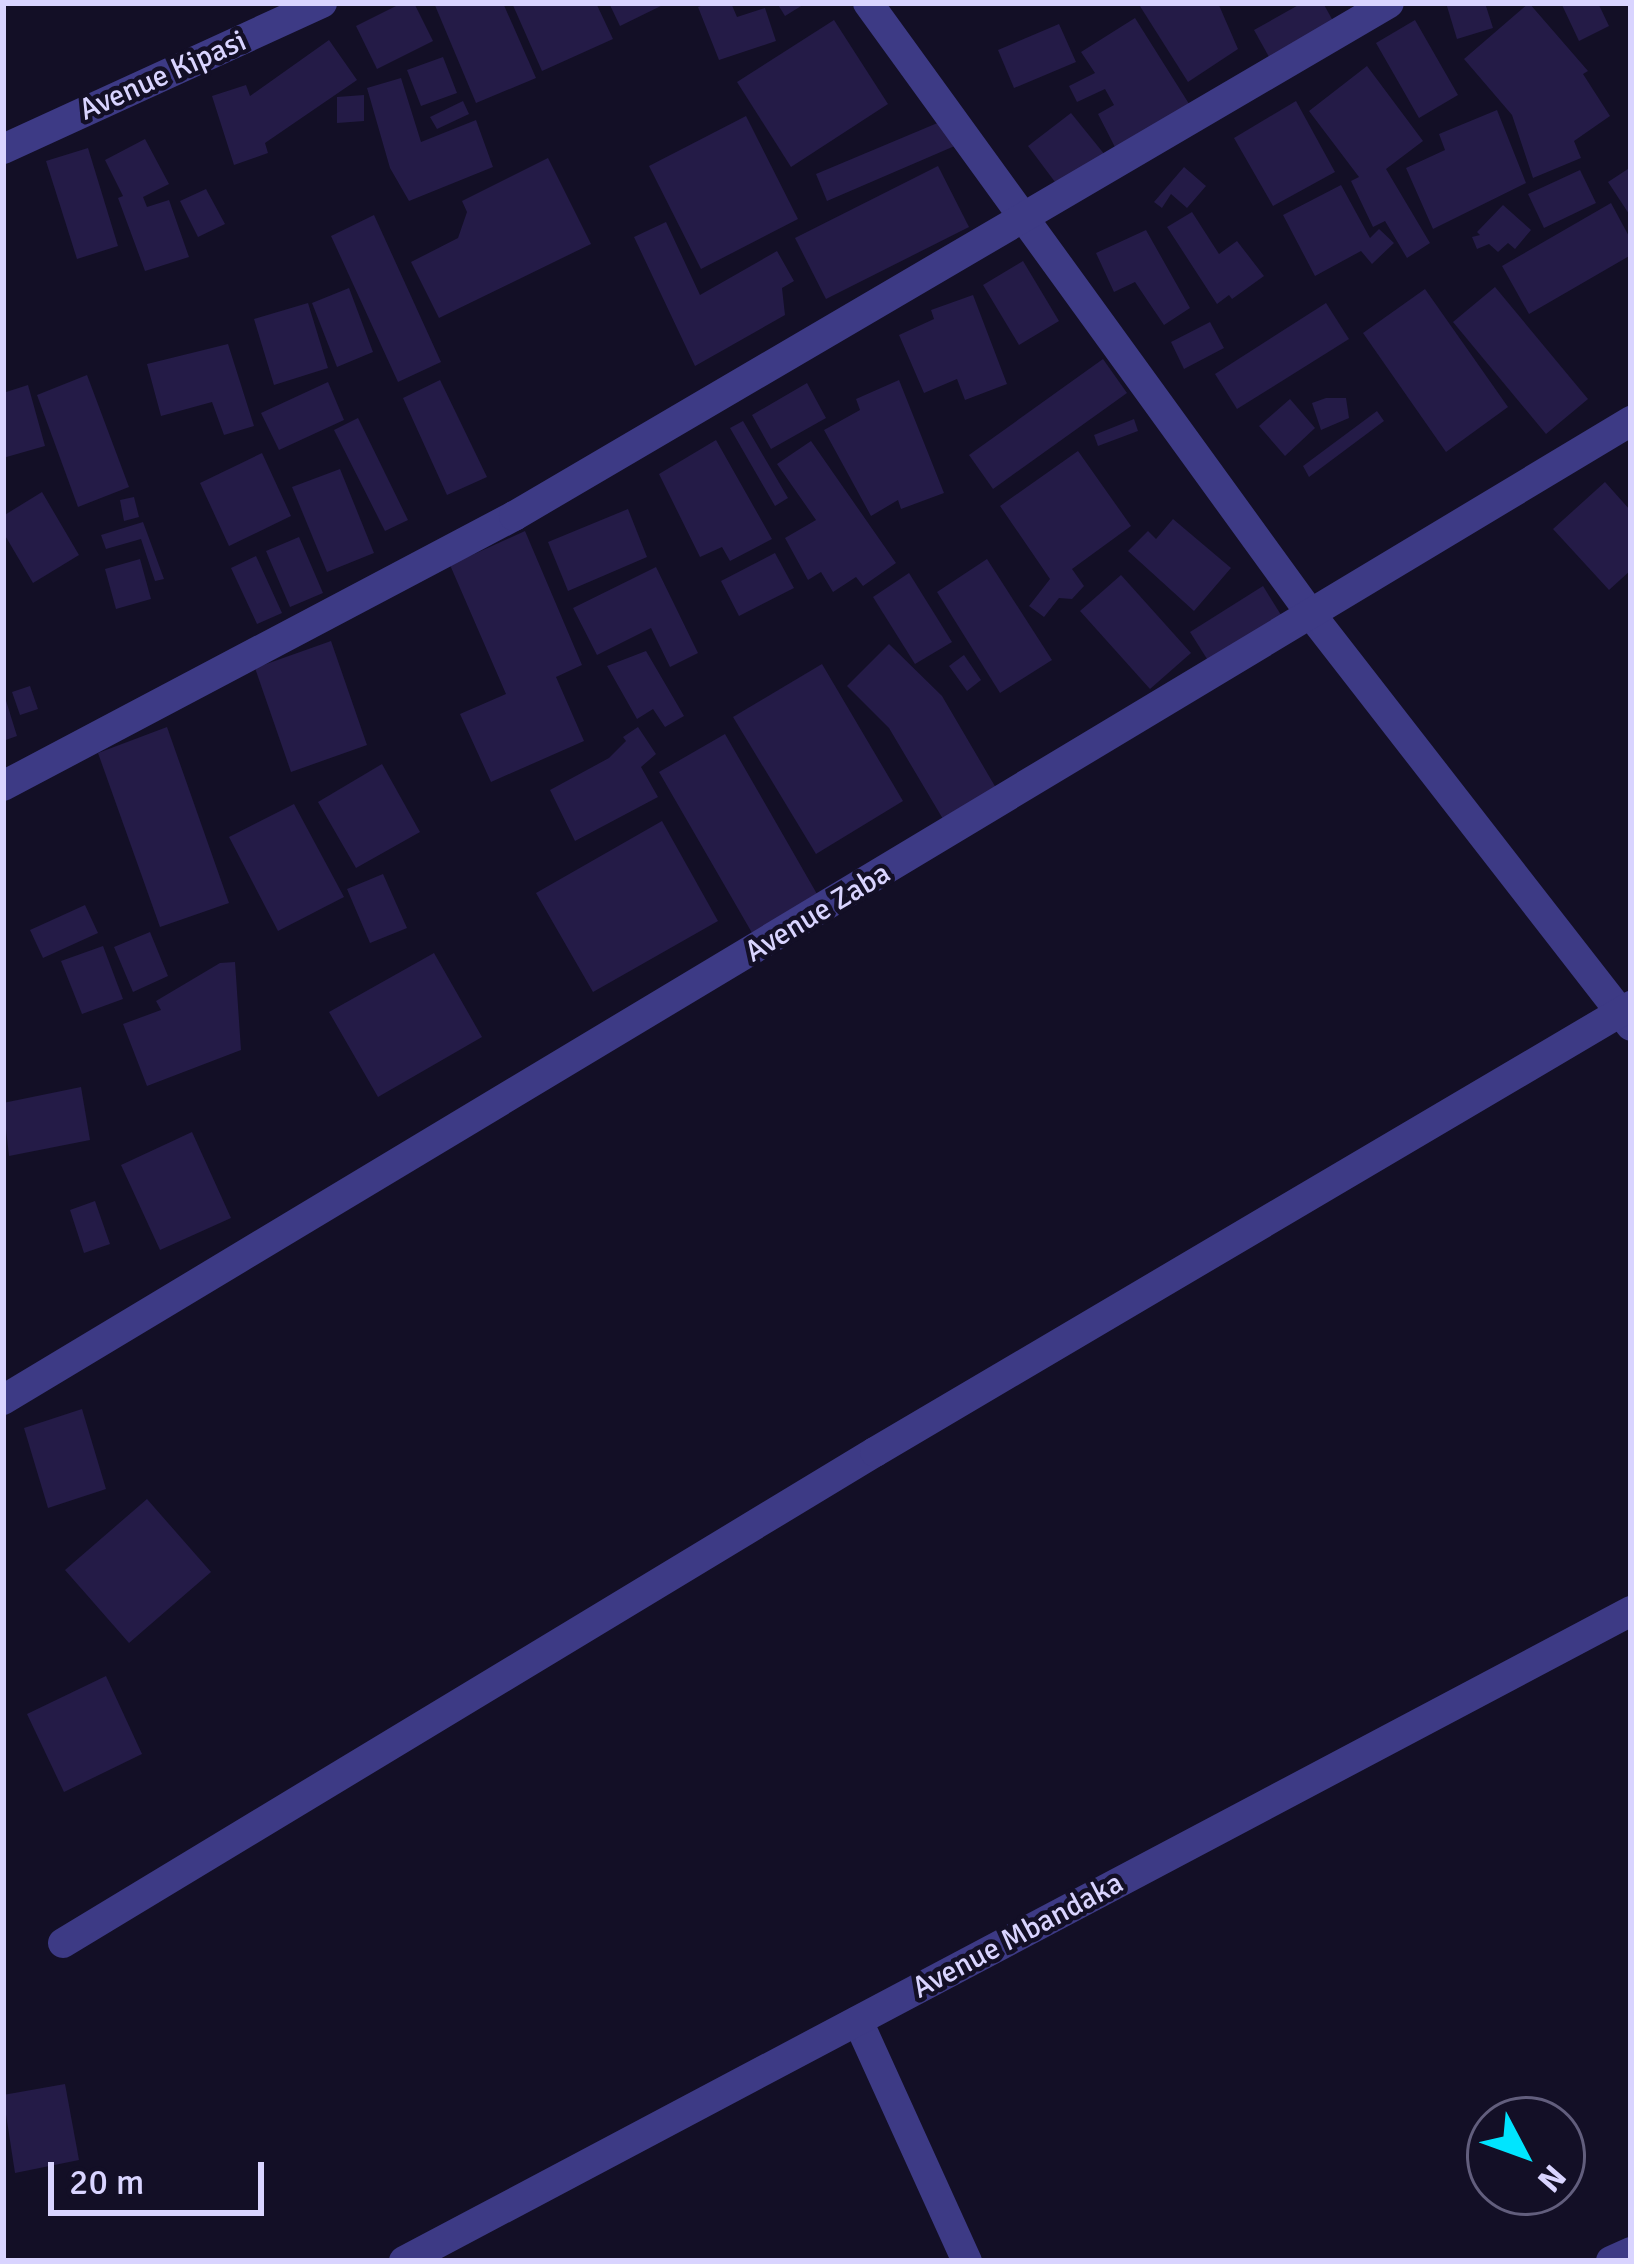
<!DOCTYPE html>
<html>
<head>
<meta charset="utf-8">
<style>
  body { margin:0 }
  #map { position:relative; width:1634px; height:2264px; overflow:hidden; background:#130f26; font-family:Signika,sans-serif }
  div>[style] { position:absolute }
  .building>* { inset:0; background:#241b47 }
  .minor>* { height:30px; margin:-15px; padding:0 15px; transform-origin:15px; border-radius:15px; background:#3d3a85 }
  span { translate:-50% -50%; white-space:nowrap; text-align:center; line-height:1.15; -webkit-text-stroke:9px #130f26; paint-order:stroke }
  .street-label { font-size:30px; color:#d9d4ff }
  .frame { position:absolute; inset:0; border:6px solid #d9d4ff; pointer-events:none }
  .north { position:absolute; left:1466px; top:2096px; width:120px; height:120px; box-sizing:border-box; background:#130f26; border:3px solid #625e7d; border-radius:50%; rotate:131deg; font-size:33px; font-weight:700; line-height:48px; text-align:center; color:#d9d4ff }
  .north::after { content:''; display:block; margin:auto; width:42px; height:54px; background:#00e5ff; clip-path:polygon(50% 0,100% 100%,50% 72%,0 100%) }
  .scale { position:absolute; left:48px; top:2162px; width:216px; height:54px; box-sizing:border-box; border:6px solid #d9d4ff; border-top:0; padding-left:15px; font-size:36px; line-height:42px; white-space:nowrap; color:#d9d4ff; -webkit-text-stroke:9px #130f26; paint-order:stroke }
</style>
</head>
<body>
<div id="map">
  <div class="building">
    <div style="clip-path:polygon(402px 3px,414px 3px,433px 41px,377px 69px,356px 26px)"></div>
    <div style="clip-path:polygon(434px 3px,503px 3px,536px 78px,476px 103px)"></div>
    <div style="clip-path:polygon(512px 3px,596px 3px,613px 39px,542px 71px)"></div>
    <div style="clip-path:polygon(609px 3px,667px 3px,620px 26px)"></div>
    <div style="clip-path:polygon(709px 3px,731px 3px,737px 17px,765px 8px,776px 41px,719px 60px,698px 7px)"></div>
    <div style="clip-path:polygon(777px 3px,806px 3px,785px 16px)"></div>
    <div style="clip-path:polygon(1138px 3px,1218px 3px,1238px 49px,1188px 82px)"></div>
    <div style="clip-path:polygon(1302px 3px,1323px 3px,1337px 28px,1273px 64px,1254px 30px)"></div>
    <div style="clip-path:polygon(1446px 3px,1485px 3px,1493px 28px,1457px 39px)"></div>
    <div style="clip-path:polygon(1529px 3px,1588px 71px,1583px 74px,1610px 116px,1574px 141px,1581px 158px,1533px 178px,1512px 115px,1464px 59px)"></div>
    <div style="clip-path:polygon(1598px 3px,1609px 26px,1579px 41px,1562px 5px)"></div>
    <div style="clip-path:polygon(1135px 18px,1191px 107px,1117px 151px,1098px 114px,1114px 105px,1105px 89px,1077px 102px,1069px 86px,1095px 73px,1081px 52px)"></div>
    <div style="clip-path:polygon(834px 20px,888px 104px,791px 167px,737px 82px)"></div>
    <div style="clip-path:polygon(1415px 20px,1458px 95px,1419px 118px,1376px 43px)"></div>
    <div style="clip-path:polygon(1059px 24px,1076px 62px,1014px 88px,998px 50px)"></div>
    <div style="clip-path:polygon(329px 40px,357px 80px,265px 143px,268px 153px,234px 165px,212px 96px,246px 85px,250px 96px)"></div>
    <div style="clip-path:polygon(443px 57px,457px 93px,421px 106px,407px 70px)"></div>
    <div style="clip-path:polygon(1367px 66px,1423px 141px,1386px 169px,1430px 243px,1407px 258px,1385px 221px,1373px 227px,1351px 181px,1359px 177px,1309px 111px)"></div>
    <div style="clip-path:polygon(401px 78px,421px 142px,476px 120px,493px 167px,409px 201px,390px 168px,367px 88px)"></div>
    <div style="clip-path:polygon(364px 95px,364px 121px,337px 123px,337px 97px)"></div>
    <div style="clip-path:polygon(463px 101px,469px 114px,437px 129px,430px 117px)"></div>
    <div style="clip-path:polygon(1296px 101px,1335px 172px,1273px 206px,1234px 138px)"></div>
    <div style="clip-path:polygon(1497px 110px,1526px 183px,1433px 229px,1406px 168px,1445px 150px,1439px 134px)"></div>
    <div style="clip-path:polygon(1071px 113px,1105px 155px,1061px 190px,1028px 146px)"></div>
    <div style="clip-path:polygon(746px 116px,798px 219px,701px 269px,649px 166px)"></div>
    <div style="clip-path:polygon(947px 119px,957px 145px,827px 201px,816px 174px)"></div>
    <div style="clip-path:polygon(145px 139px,169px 184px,143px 197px,147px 207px,169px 200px,189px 257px,145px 271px,118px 198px,123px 196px,105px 160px)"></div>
    <div style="clip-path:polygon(88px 148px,118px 246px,77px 259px,46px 161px)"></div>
    <div style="clip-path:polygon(548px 158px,591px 244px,439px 318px,411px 262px,458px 238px,467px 212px,462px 201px)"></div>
    <div style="clip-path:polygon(938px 166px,969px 227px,826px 299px,795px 238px)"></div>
    <div style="clip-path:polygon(1184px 167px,1206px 186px,1187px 208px,1171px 194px,1162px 208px,1154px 202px)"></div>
    <div style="clip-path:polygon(1631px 167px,1631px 217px,1608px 182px)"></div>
    <div style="clip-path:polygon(1580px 170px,1596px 203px,1544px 228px,1528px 194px)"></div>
    <div style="clip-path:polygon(1341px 185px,1370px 238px,1379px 229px,1394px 243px,1372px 264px,1361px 251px,1315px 276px,1283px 215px)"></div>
    <div style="clip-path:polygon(206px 189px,225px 224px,198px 237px,180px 201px)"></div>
    <div style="clip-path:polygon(1611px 203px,1631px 240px,1631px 255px,1529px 314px,1502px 266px)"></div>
    <div style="clip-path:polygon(1503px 205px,1531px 230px,1515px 249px,1508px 243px,1498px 252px,1489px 244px,1477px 249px,1472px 237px,1480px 235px,1477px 232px)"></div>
    <div style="clip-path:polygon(1192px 212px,1219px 254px,1237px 241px,1264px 276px,1232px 299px,1229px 295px,1217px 304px,1167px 227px)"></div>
    <div style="clip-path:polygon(374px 215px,441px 362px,398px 382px,331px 236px)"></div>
    <div style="clip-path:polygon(666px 222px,700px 295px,777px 251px,794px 281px,782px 288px,785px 315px,695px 366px,634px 237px)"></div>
    <div style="clip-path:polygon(1146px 230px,1190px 308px,1164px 325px,1135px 282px,1114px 292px,1096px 253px)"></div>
    <div style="clip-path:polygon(1023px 261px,1059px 321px,1019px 345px,983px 285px)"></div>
    <div style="clip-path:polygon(1495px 287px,1588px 399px,1546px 434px,1453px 322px)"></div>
    <div style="clip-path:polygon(349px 288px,373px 352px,337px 367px,312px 303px)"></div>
    <div style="clip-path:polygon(1425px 289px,1508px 407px,1446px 452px,1363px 333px)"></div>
    <div style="clip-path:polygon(973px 295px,1007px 384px,965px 400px,957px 379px,924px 393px,899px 335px,934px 319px,931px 310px)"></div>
    <div style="clip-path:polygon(308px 303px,328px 368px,274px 385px,254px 319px)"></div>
    <div style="clip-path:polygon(1326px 303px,1349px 339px,1237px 409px,1215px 374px)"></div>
    <div style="clip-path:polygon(1210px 322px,1224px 348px,1184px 369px,1171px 342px)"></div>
    <div style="clip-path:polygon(228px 344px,254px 426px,224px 435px,212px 402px,161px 416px,147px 364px)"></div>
    <div style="clip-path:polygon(1103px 359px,1127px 393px,993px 489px,969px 455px)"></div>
    <div style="clip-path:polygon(87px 375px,129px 487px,78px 507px,37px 395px)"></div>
    <div style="clip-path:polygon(440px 380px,487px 477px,447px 495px,403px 398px)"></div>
    <div style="clip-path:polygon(899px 380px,944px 493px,901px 509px,898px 500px,871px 516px,824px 430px,860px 410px,856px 399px)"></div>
    <div style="clip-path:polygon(328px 382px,344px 420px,279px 450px,261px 413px)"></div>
    <div style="clip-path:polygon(807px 383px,826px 418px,771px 449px,752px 415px)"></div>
    <div style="clip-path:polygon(28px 385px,45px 446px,3px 458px,3px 393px)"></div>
    <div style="clip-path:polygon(1326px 398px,1346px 398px,1349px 418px,1321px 430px,1312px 403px)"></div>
    <div style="clip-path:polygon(1290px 399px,1315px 428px,1285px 456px,1259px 426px)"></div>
    <div style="clip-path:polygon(1377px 411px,1384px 421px,1309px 477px,1303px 466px)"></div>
    <div style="clip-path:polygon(358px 418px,408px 520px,385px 531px,334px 430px)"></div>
    <div style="clip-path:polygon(1134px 419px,1138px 431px,1098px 446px,1094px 435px)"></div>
    <div style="clip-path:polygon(743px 421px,788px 498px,775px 506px,730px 428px)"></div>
    <div style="clip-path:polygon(716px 440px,772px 539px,730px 561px,722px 547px,700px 557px,659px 474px)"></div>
    <div style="clip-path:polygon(811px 441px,896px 563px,863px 586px,856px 577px,833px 592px,821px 572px,808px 580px,785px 538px,816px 520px,777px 464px)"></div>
    <div style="clip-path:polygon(1078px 451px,1131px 526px,1072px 569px,1084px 586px,1072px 599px,1059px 598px,1044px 617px,1029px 606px,1050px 579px,1000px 506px)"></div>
    <div style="clip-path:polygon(262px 453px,291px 516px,229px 546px,200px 483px)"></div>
    <div style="clip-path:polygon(340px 469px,374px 553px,327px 572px,292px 487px)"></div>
    <div style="clip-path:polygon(1605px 482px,1631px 511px,1631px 570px,1609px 590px,1553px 529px)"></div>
    <div style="clip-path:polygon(42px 492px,79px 555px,33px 583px,3px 532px,3px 516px)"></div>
    <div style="clip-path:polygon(134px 497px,139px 517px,124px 521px,120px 500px)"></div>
    <div style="clip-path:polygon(628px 509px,647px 557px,568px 591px,548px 542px)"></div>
    <div style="clip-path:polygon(1173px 519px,1231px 568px,1194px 611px,1128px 551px,1148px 531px,1156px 539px)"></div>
    <div style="clip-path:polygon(143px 522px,164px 579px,155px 581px,141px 539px,106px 549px,101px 535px)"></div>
    <div style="clip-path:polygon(525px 531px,582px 665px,556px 677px,584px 741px,491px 782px,460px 714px,506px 694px,450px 565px)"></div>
    <div style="clip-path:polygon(299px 537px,323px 593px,290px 607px,266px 551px)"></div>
    <div style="clip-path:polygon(775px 553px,794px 588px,739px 616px,721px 581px)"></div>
    <div style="clip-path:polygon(256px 556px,282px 613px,257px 624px,231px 568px)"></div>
    <div style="clip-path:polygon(140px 559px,151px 599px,116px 609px,105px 569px)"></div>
    <div style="clip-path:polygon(987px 559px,1052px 660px,1000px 693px,937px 592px)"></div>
    <div style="clip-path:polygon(656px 567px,698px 653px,670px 667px,651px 628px,597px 655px,573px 608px)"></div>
    <div style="clip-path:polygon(909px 573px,952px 642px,915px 664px,873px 597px)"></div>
    <div style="clip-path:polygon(1121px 575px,1191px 653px,1150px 689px,1080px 611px)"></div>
    <div style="clip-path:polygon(1263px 586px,1286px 623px,1214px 670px,1190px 632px)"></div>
    <div style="clip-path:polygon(331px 641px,367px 745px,291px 772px,255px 668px)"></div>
    <div style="clip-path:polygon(889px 644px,942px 696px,996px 788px,943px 819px,889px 728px,847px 686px)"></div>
    <div style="clip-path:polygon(646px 651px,684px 716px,665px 727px,653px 709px,637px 719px,607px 666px)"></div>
    <div style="clip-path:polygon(964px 655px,981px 680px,967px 691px,949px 666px)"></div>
    <div style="clip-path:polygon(822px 664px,903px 801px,816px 854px,733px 717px)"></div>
    <div style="clip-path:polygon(30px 686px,38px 709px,20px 715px,12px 692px)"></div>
    <div style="clip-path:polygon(3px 691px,17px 736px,3px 741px)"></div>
    <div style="clip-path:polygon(167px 727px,229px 903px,160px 927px,98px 753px)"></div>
    <div style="clip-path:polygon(638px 727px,656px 754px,641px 767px,658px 797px,575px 841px,550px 790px,609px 758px,626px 741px,623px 737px)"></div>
    <div style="clip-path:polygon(725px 734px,821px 901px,755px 938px,659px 772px)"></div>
    <div style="clip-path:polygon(382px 764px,420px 832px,356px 868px,318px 802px)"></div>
    <div style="clip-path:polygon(294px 804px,344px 897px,278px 931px,229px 837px)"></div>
    <div style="clip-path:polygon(662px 821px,718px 921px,593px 992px,536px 893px)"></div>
    <div style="clip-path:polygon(383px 874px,407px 928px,370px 943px,347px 889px)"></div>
    <div style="clip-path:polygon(85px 905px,98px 933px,43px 958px,30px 930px)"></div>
    <div style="clip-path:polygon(150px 932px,168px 976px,133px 992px,114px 947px)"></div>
    <div style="clip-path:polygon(103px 946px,123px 999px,82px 1014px,61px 961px)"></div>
    <div style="clip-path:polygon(434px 953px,482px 1037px,378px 1097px,329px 1012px)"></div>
    <div style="clip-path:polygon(235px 962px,241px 1050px,147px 1086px,123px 1024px,161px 1010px,156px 1001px,220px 963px)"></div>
    <div style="clip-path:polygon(81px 1087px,90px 1140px,9px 1156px,3px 1103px)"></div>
    <div style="clip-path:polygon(192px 1132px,231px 1218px,160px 1250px,121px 1165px)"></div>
    <div style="clip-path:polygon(95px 1201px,110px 1244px,84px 1253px,70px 1210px)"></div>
    <div style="clip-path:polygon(82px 1409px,106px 1489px,48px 1508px,24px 1428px)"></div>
    <div style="clip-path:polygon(147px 1499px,211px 1572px,129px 1643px,65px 1570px)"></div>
    <div style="clip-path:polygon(106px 1676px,142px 1754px,64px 1792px,27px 1714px)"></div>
    <div style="clip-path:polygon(65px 2084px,79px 2160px,15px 2173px,3px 2095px)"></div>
  </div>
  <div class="minor">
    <div style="left:868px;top:3px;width:758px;rotate:54.07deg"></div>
    <div style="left:1313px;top:617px;width:518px;rotate:52.13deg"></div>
    <div style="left:3px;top:149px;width:351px;rotate:-24.6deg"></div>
    <div style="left:3px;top:786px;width:578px;rotate:-27.85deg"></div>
    <div style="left:514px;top:516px;width:1014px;rotate:-30.38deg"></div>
    <div style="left:3px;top:1400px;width:1900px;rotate:-31.02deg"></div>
    <div style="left:63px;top:1943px;width:949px;rotate:-31.16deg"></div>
    <div style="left:875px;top:1452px;width:878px;rotate:-30.54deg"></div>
    <div style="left:858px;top:2021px;width:264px;rotate:65.6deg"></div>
    <div style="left:404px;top:2261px;width:1389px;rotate:-27.91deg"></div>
    <div style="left:1611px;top:2261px;width:22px;rotate:-24deg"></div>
  </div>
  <div class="street-label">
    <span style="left:163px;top:76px;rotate:-24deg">Avenue Kipasi</span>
    <span style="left:818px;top:913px;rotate:-31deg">Avenue Zaba</span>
    <span style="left:1018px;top:1936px;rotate:-28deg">Avenue Mbandaka</span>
  </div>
  <div class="frame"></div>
  <div class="north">N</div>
  <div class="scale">20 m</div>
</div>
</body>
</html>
